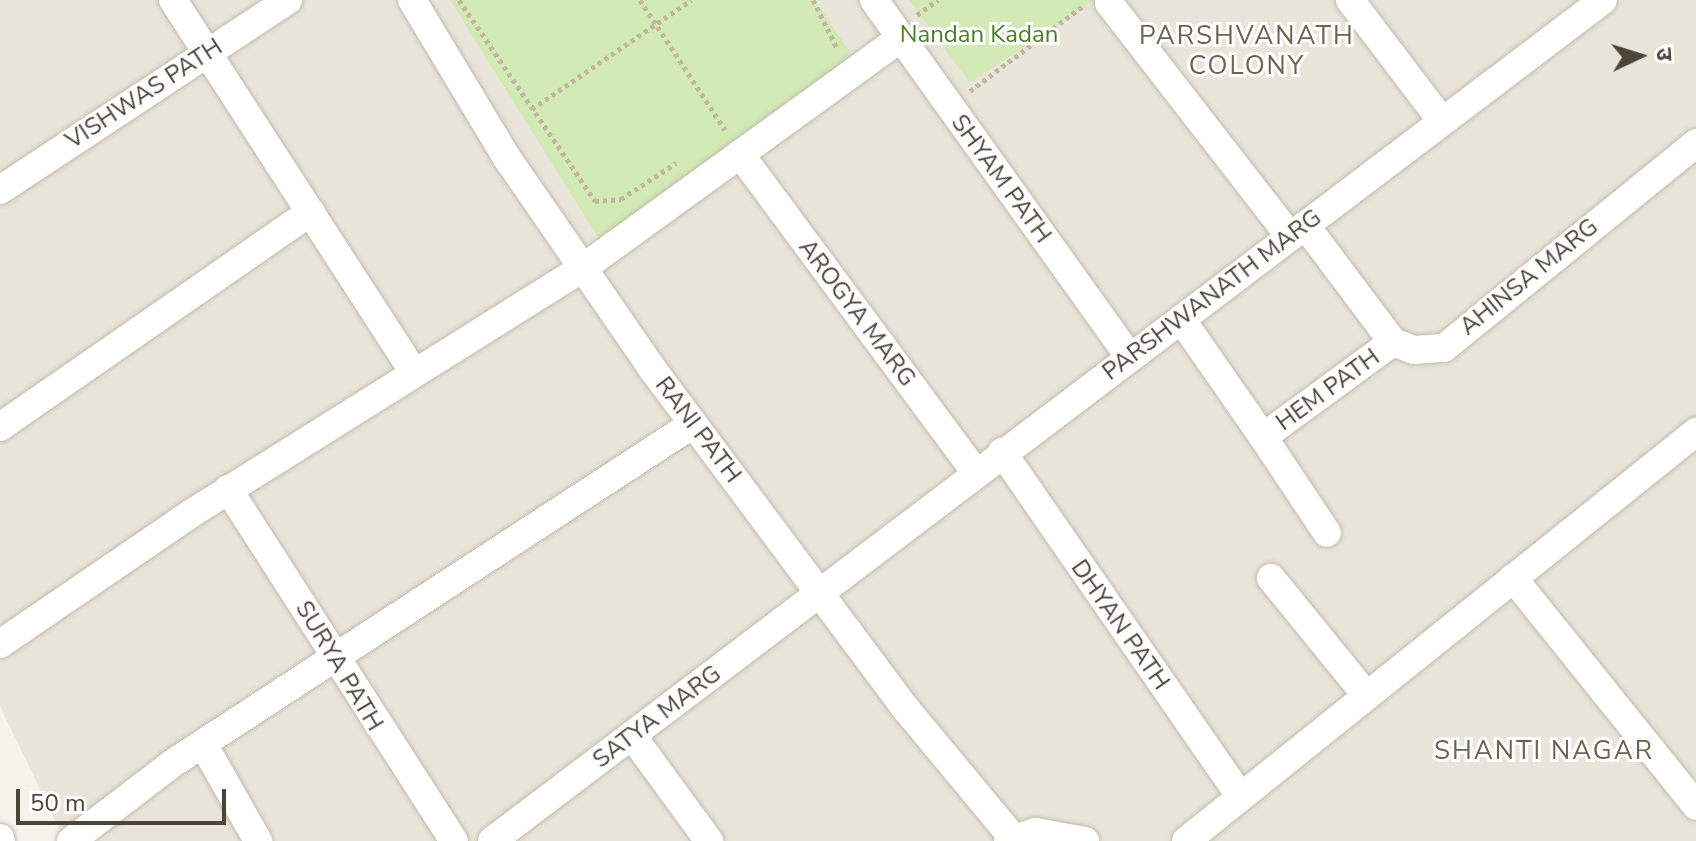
<!DOCTYPE html>
<html>
<head>
<meta charset="utf-8">
<style>
  body { margin:0 }
  #map { position:relative; width:1696px; height:841px; overflow:hidden; background:#f6f3ec; font-family:"Nunito Sans","Noto Sans Devanagari",sans-serif }
  div>[style] { position:absolute }
  .residential>* { inset:0; background:#eae5da }
  .green>* { inset:0; background:#d2eab5 }
  .path>* { height:5px; margin-top:-2.5px; transform-origin:0; background:repeating-linear-gradient(90deg,#c4b79f 0 4px,transparent 0 8px) }
  .roads { filter:drop-shadow(0 0 2px #c2bbae) drop-shadow(0 0 2px #c2bbae) }
  .minor>* { height:28px; margin:-14px; padding:0 14px; transform-origin:14px; border-radius:14px; background:#fff }
  span { translate:-50% -50%; white-space:nowrap; text-align:center; line-height:1.15; -webkit-text-stroke:6px #fff; paint-order:stroke }
  .park-label { font-size:24px; color:#4a7f2a }
  .street-label { font-size:24px; color:#4b4439 }
  .neighbourhood-label { font-size:26px; color:#6e6250; letter-spacing:2px }
  .north { position:absolute; left:1600px; top:16px; width:80px; height:80px; -webkit-text-stroke:6px #fff; paint-order:stroke; rotate:86deg; font-size:22px; font-weight:700; line-height:32px; text-align:center; color:#4b4439 }
  .north::after { content:''; display:block; margin:auto; width:28px; height:36px; background:#4b4439; clip-path:polygon(50% 0,100% 100%,50% 72%,0 100%) }
  .scale { position:absolute; left:16px; top:789px; width:210px; height:36px; box-sizing:border-box; border:4px solid #4b4439; border-top:0; padding-left:10px; font-size:24px; line-height:28px; white-space:nowrap; color:#4b4439; -webkit-text-stroke:6px #fff; paint-order:stroke }
</style>
</head>
<body>
<div id="map">
  <div class="residential">
    <div style="clip-path:polygon(0 0,1696px 0,1696px 841px,65px 841px,0 706px)"></div>
  </div>
  <div class="green">
    <div style="clip-path:polygon(450px 0,815px 0,855px 60px,601px 242px)"></div>
    <div style="clip-path:polygon(909px 0,1094px 0,970px 83px)"></div>
  </div>
  <div class="path">
    <div style="left:459px;top:0;width:243px;rotate:55.9deg"></div>
    <div style="left:595px;top:201px;width:26px;rotate:-4deg"></div>
    <div style="left:621px;top:199px;width:66px;rotate:-33.2deg"></div>
    <div style="left:640px;top:0;width:155px;rotate:56.8deg"></div>
    <div style="left:813px;top:0;width:56px;rotate:63.4deg"></div>
    <div style="left:917px;top:15px;width:26px;rotate:-36deg"></div>
    <div style="left:970px;top:91px;width:141px;rotate:-37deg"></div>
    <div style="left:532px;top:109px;width:193px;rotate:-34.4deg"></div>
  </div>
  <div class="roads">
    <div class="minor">
      <div style="left:173px;top:0;width:442px;rotate:57.1deg"></div>
      <div style="left:412px;top:0;width:184px;rotate:59deg"></div>
      <div style="left:507px;top:158px;width:254px;rotate:55.4deg"></div>
      <div style="left:651px;top:367px;width:427px;rotate:53.3deg"></div>
      <div style="left:906px;top:709px;width:168px;rotate:50.3deg"></div>
      <div style="left:874px;top:0;width:439px;rotate:54.4deg"></div>
      <div style="left:1350px;top:0;width:152px;rotate:52.8deg"></div>
      <div style="left:1109px;top:3px;width:295px;rotate:52.2deg"></div>
      <div style="left:740px;top:154px;width:395px;rotate:53.5deg"></div>
      <div style="left:0;top:190px;width:345px;rotate:-33.4deg"></div>
      <div style="left:1305px;top:225px;width:146px;rotate:53.1deg"></div>
      <div style="left:1393px;top:342px;width:22px;rotate:21deg"></div>
      <div style="left:1414px;top:350px;width:30px;rotate:-4deg"></div>
      <div style="left:1444px;top:348px;width:325px;rotate:-39.1deg"></div>
      <div style="left:1181px;top:319px;width:144px;rotate:55.2deg"></div>
      <div style="left:1263px;top:437px;width:161px;rotate:-36.2deg"></div>
      <div style="left:0;top:427px;width:378px;rotate:-34.7deg"></div>
      <div style="left:1263px;top:437px;width:115px;rotate:56.3deg"></div>
      <div style="left:1002px;top:452px;width:418px;rotate:55.3deg"></div>
      <div style="left:228px;top:489px;width:418px;rotate:57.3deg"></div>
      <div style="left:1271px;top:578px;width:151px;rotate:50.9deg"></div>
      <div style="left:1513px;top:578px;width:292px;rotate:51.2deg"></div>
      <div style="left:0;top:644px;width:232px;rotate:-34.3deg"></div>
      <div style="left:192px;top:513px;width:461px;rotate:-32.1deg"></div>
      <div style="left:583px;top:268px;width:392px;rotate:-35.9deg"></div>
      <div style="left:633px;top:737px;width:129px;rotate:53.8deg"></div>
      <div style="left:203px;top:744px;width:112px;rotate:60.4deg"></div>
      <div style="left:0;top:838px;width:3px;rotate:72deg"></div>
      <div style="left:71px;top:841px;width:128px;rotate:-37.4deg"></div>
      <div style="left:173px;top:763px;width:621px;rotate:-33.1deg"></div>
      <div style="left:492px;top:841px;width:1393px;rotate:-37.12deg"></div>
      <div style="left:1008px;top:841px;width:29px;rotate:-18deg"></div>
      <div style="left:1036px;top:832px;width:50px;rotate:10.4deg"></div>
      <div style="left:1186px;top:841px;width:654px;rotate:-38.73deg"></div>
    </div>
  </div>
  <div class="park-label">
    <span style="left:979px;top:35px">Nandan Kadan</span>
  </div>
  <div class="street-label">
    <span style="left:144px;top:94px;rotate:-33deg">VISHWAS PATH</span>
    <span style="left:1001px;top:179px;rotate:54deg">SHYAM PATH</span>
    <span style="left:1529px;top:277px;rotate:-39deg">AHINSA MARG</span>
    <span style="left:1212px;top:295px;rotate:-37deg">PARSHWANATH MARG</span>
    <span style="left:857px;top:313px;rotate:53deg">AROGYA MARG</span>
    <span style="left:1328px;top:390px;rotate:-36deg">HEM PATH</span>
    <span style="left:698px;top:430px;rotate:53deg">RANI PATH</span>
    <span style="left:1120px;top:625px;rotate:55deg">DHYAN PATH</span>
    <span style="left:339px;top:666px;rotate:59deg">SURYA PATH</span>
    <span style="left:657px;top:717px;rotate:-37deg">SATYA MARG</span>
  </div>
  <div class="neighbourhood-label">
    <span style="left:1247px;top:51px">PARSHVANATH<br>COLONY</span>
    <span style="left:1544px;top:751px">SHANTI NAGAR</span>
  </div>
  <div class="north">उ</div>
  <div class="scale">50 m</div>
</div>
</body>
</html>
